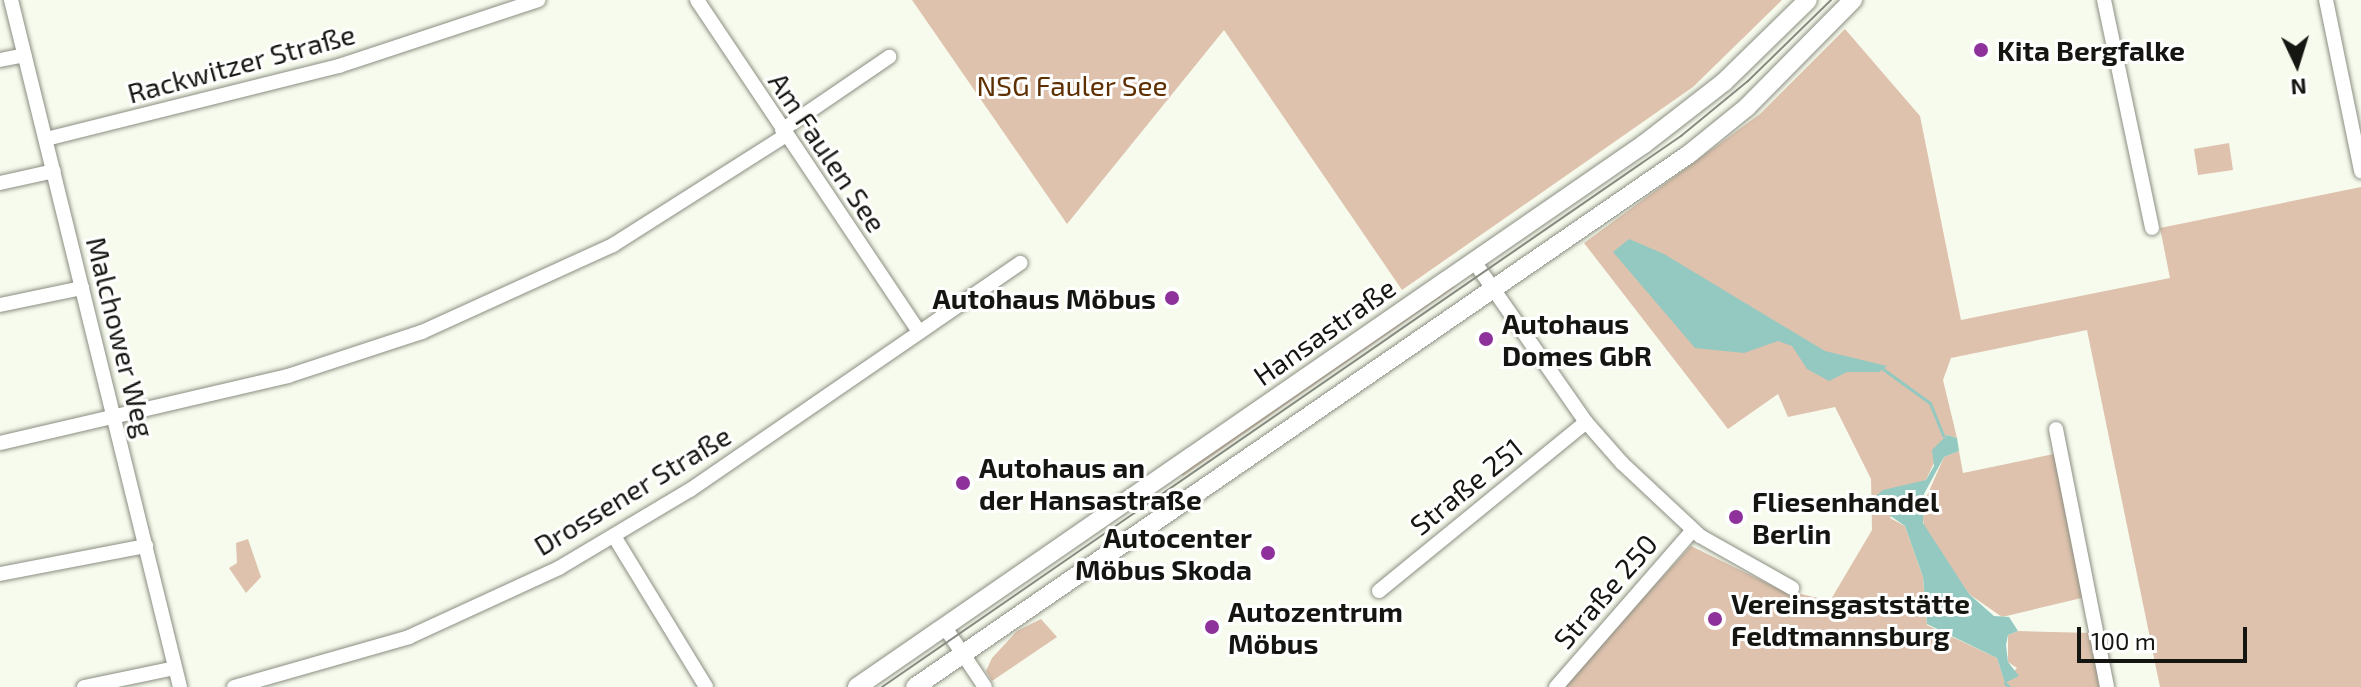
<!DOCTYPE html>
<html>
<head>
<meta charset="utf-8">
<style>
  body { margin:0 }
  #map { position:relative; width:2361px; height:687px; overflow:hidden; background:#f6fbed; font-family:"Exo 2",sans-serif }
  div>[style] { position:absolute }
  .green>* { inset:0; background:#dec2ad }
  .water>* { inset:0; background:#93c9c1 }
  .stream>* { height:3px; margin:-1.5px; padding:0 1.5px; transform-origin:1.5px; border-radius:1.5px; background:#93c9c1 }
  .roads { filter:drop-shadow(0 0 2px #8b8e82) drop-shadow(0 0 2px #8b8e82) }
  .minor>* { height:14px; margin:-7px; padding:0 7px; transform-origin:7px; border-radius:7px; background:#fff }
  .major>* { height:18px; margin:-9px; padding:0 9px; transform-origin:9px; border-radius:9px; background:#fff }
  .tram>* { height:2px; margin:-1px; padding:0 1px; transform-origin:1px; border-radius:1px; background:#878a81 }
  .dots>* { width:22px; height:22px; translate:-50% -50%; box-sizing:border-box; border:4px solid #fff; border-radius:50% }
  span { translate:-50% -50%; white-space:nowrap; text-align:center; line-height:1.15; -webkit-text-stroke:6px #fff; paint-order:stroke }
  .poi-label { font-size:28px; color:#151612; font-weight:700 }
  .left { translate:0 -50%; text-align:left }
  .right { translate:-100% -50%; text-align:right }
  .street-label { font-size:28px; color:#151612 }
  .park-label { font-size:28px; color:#5e2f00 }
  .north { position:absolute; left:2257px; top:24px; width:80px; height:80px; -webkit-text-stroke:6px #fff; paint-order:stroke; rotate:176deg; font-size:22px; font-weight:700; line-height:32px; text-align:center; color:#151612 }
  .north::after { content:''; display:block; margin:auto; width:28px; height:36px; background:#151612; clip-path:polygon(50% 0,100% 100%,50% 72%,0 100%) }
  .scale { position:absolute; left:2077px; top:627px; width:170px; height:36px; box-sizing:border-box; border:4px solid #151612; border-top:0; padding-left:10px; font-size:24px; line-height:28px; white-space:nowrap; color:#151612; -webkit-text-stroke:6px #fff; paint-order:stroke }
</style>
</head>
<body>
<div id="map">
  <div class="green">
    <div style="clip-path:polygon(912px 0,1782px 0,1693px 87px,1402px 290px,1224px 30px,1067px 224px)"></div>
    <div style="clip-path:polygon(1845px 29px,1920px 116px,1961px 320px,2170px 278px,2160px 228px,2361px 187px,2361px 687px,2160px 687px,2087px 330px,1951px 358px,1943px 380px,1957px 438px,1947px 435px,1926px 480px,1911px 486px,1890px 518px,1905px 526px,1923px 577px,1927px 625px,1997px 658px,2005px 682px,2017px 668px,2008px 662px,2008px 635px,2018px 631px,2092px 633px,2099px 687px,1561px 687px,1691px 546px,1777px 588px,1830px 601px,1872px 530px,1871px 479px,1835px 407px,1788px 417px,1778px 394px,1728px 429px,1584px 243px,1760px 114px)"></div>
    <div style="clip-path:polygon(2229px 143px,2233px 170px,2198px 175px,2194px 149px)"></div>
    <div style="clip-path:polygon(1452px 284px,1455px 287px,1183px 476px,1180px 472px)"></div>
    <div style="clip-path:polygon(1959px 451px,1963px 473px,2054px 454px,2086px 597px,2002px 617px,1969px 594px,1924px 529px,1922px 507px,1944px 457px)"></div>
    <div style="clip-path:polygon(248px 539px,261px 577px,246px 593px,229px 568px,237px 563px,236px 543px)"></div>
    <div style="clip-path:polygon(1041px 619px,1057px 637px,992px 681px,986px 671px,992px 658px,1017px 631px)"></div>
  </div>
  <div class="water">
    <div style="clip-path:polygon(1629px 239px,1664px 254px,1825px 351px,1887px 366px,1879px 372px,1847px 372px,1829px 381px,1807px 369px,1792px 346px,1778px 341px,1744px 353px,1695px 348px,1613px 252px)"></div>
    <div style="clip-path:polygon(1947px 435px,1957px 438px,1959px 451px,1944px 457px,1924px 494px,1923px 523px,1969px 594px,1994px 616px,2009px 617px,2018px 631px,2008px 635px,2006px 645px,2008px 662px,2019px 676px,2005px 683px,1997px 658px,1927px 624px,1923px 577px,1905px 526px,1879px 508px,1877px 495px,1883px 490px,1926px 480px,1934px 466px,1932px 450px)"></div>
  </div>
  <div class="stream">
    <div style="left:1883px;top:369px;width:58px;rotate:35.9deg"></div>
    <div style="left:1930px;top:403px;width:35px;rotate:68deg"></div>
    <div style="left:2005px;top:683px;width:6px;rotate:45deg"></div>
  </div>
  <div class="roads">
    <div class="minor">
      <div style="left:11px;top:0;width:707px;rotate:76.18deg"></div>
      <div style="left:697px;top:0;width:399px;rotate:56.2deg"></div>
      <div style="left:2104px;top:0;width:233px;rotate:78.1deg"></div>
      <div style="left:2326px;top:0;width:175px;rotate:78.4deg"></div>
      <div style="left:0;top:60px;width:25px;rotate:-11deg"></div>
      <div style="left:782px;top:130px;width:130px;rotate:-34.3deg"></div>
      <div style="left:46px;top:139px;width:302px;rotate:-14deg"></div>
      <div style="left:339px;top:66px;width:210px;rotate:-18.3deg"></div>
      <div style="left:0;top:183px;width:55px;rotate:-12.5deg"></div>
      <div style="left:1473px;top:260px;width:198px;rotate:55.1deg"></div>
      <div style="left:1586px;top:422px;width:55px;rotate:48.7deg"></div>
      <div style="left:1622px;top:463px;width:107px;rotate:43.1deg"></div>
      <div style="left:1700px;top:536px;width:106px;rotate:29.5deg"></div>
      <div style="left:0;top:305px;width:84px;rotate:-11.7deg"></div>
      <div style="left:2056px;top:429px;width:263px;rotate:78.8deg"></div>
      <div style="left:0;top:443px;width:296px;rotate:-13.1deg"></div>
      <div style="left:288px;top:376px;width:141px;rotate:-18.2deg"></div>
      <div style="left:422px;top:332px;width:210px;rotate:-24.5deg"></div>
      <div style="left:613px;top:245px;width:205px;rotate:-32.4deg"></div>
      <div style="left:614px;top:536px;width:177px;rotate:58.6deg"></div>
      <div style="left:0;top:574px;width:149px;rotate:-10.9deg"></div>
      <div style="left:1379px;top:591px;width:267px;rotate:-39.2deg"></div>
      <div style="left:944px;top:626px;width:73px;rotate:56.1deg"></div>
      <div style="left:84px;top:687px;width:93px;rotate:-11.8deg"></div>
      <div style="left:234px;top:687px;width:182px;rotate:-15.9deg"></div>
      <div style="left:409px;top:637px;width:165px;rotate:-24.7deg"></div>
      <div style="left:559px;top:568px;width:152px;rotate:-30.8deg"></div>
      <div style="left:690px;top:490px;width:401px;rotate:-34.5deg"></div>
      <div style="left:1556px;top:687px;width:208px;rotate:-48.9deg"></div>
    </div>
    <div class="major">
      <div style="left:857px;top:687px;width:956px;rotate:-34.6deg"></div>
      <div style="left:1644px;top:144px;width:101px;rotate:-37.8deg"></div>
      <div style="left:1724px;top:82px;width:117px;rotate:-44.3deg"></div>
      <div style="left:915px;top:687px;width:940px;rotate:-34.55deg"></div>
      <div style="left:1689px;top:154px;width:75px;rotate:-39deg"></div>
      <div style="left:1747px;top:107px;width:151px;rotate:-45.3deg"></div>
    </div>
  </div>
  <div class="tram">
    <div style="left:882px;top:687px;width:971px;rotate:-34.59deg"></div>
    <div style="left:1681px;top:136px;width:87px;rotate:-39.4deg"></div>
    <div style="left:1748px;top:81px;width:116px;rotate:-44.3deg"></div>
  </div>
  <div class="dots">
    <div style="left:1981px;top:50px;background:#8e319b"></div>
    <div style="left:1172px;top:298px;background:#8e319b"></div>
    <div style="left:1486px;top:339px;background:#8e319b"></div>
    <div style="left:963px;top:483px;background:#8e319b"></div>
    <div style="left:1736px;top:517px;background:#8e319b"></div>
    <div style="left:1268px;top:553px;background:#8e319b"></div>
    <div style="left:1715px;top:619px;background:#8e319b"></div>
    <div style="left:1212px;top:627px;background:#8e319b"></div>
  </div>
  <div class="poi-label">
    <span class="left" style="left:1997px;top:50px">Kita Bergfalke</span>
    <span class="right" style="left:1156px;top:298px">Autohaus Möbus</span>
    <span class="left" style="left:1502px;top:339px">Autohaus<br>Domes GbR</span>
    <span class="left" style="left:979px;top:483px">Autohaus an<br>der Hansastraße</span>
    <span class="left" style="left:1752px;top:517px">Fliesenhandel<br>Berlin</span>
    <span class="right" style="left:1252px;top:553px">Autocenter<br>Möbus Skoda</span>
    <span class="left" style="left:1731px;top:619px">Vereinsgaststätte<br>Feldtmannsburg</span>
    <span class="left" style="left:1228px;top:627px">Autozentrum<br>Möbus</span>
  </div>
  <div class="street-label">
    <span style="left:241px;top:63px;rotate:-15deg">Rackwitzer Straße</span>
    <span style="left:828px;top:152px;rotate:56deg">Am Faulen See</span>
    <span style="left:1324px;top:331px;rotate:-35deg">Hansastraße</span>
    <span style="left:121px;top:337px;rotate:76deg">Malchower Weg</span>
    <span style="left:1466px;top:486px;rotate:-39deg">Straße 251</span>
    <span style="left:632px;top:490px;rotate:-31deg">Drossener Straße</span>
    <span style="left:1605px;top:591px;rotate:-49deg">Straße 250</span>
  </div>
  <div class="park-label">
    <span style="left:1072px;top:85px">NSG Fauler See</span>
  </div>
  <div class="north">N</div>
  <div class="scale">100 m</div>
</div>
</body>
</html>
